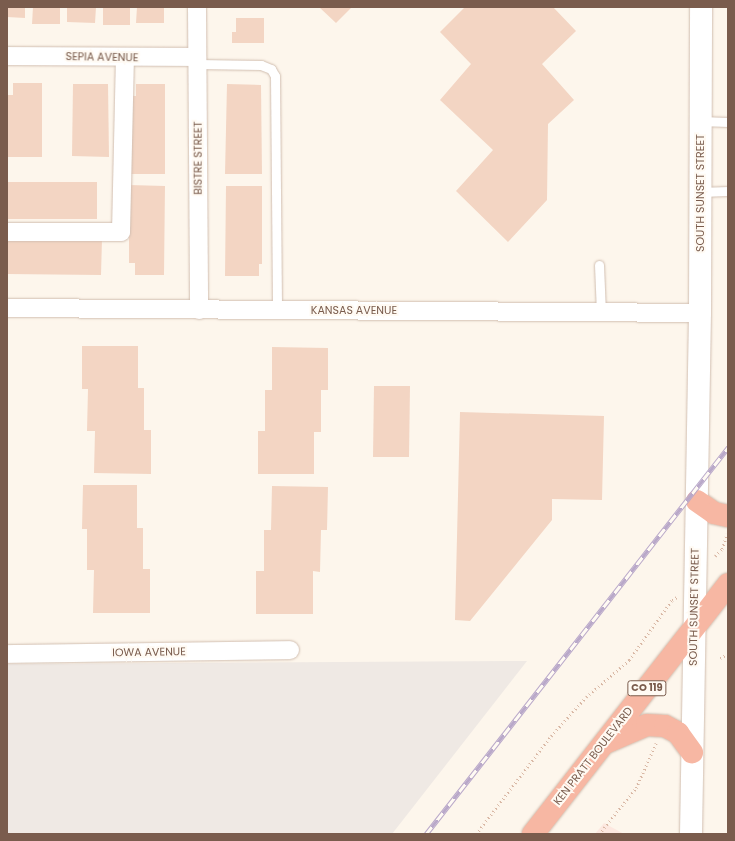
<!DOCTYPE html>
<html>
<head>
<meta charset="utf-8">
<style>
  body { margin:0 }
  #map { position:relative; width:735px; height:841px; overflow:hidden; background:#fdf6ec; font-family:Poppins,sans-serif }
  div>[style] { position:absolute }
  .commercial>* { inset:0; background:#fde8e0 }
  .industrial>* { inset:0; background:#efe9e4 }
  .building>* { inset:0; background:#f3d5c3 }
  .path>* { height:2.5px; margin-top:-1.25px; transform-origin:0; background:repeating-linear-gradient(90deg,#d9b8a5 0 1px,transparent 0 4px) }
  .roads { filter:drop-shadow(0 0 1px #d1beb0) drop-shadow(0 0 1px #d1beb0) }
  .lane>* { height:9px; margin:-4.5px; padding:0 4.5px; transform-origin:4.5px; border-radius:4.5px; background:#fff }
  .street>* { height:18px; margin:-9px; padding:0 9px; transform-origin:9px; border-radius:9px; background:#fff }
  .secondary>* { height:22px; margin:-11px; padding:0 11px; transform-origin:11px; border-radius:11px; background:#fff }
  .highway>* { height:22px; margin:-11px; padding:0 11px; transform-origin:11px; border-radius:11px; background:#f7b7a3 }
  .rail>* { height:4.5px; margin-top:-2.25px; transform-origin:0; background:repeating-linear-gradient(90deg,#fffaf3 0 9px,#b9a8c9 0 18px); box-sizing:border-box; border-block:1px solid #b9a8c9 }
  span { translate:-50% -50%; white-space:nowrap; text-align:center; line-height:1.15; -webkit-text-stroke:4px #fffaf3; paint-order:stroke }
  .shield-label span { padding:1px 3px; background:#fffaf3; border:1px solid; border-radius:3px; -webkit-text-stroke-width:0 }
  .shield-label { font-size:10px; color:#7a5c4d; font-weight:700 }
  .street-label { font-size:11px; color:#7a5c4d }
  .frame { position:absolute; inset:0; border:8px solid #7a5c4d; pointer-events:none }
</style>
</head>
<body>
<div id="map">
  <div class="commercial">
    <div style="clip-path:polygon(604px 823px,624px 834px,595px 834px)"></div>
  </div>
  <div class="industrial">
    <div style="clip-path:polygon(527px 661px,392px 834px,7px 834px,7px 664px)"></div>
  </div>
  <div class="building">
    <div style="clip-path:polygon(7px 7px,25px 7px,25px 18px,7px 17px)"></div>
    <div style="clip-path:polygon(33px 7px,60px 7px,60px 24px,32px 24px)"></div>
    <div style="clip-path:polygon(67px 7px,96px 7px,95px 23px,67px 22px)"></div>
    <div style="clip-path:polygon(103px 7px,130px 7px,130px 25px,103px 25px)"></div>
    <div style="clip-path:polygon(137px 7px,164px 7px,164px 23px,136px 23px)"></div>
    <div style="clip-path:polygon(319px 7px,352px 7px,336px 23px)"></div>
    <div style="clip-path:polygon(465px 7px,553px 7px,576px 31px,542px 64px,574px 100px,548px 124px,547px 200px,508px 242px,456px 191px,493px 150px,440px 100px,471px 64px,440px 32px)"></div>
    <div style="clip-path:polygon(236px 18px,264px 18px,264px 43px,232px 43px,232px 32px,236px 32px)"></div>
    <div style="clip-path:polygon(13px 83px,42px 83px,42px 157px,7px 157px,7px 95px,13px 95px)"></div>
    <div style="clip-path:polygon(73px 84px,108px 84px,109px 157px,72px 156px)"></div>
    <div style="clip-path:polygon(136px 84px,165px 84px,165px 174px,129px 174px,130px 96px,136px 96px)"></div>
    <div style="clip-path:polygon(227px 84px,261px 85px,262px 174px,225px 174px)"></div>
    <div style="clip-path:polygon(7px 182px,97px 182px,97px 219px,7px 219px)"></div>
    <div style="clip-path:polygon(129px 185px,165px 186px,164px 275px,135px 275px,135px 263px,129px 263px)"></div>
    <div style="clip-path:polygon(226px 186px,262px 186px,262px 264px,259px 264px,259px 276px,225px 276px)"></div>
    <div style="clip-path:polygon(7px 238px,102px 239px,101px 275px,7px 274px)"></div>
    <div style="clip-path:polygon(82px 346px,138px 346px,138px 388px,144px 388px,144px 430px,151px 430px,151px 474px,94px 473px,95px 431px,87px 431px,88px 389px,82px 389px)"></div>
    <div style="clip-path:polygon(272px 347px,328px 348px,328px 390px,321px 390px,321px 432px,314px 432px,314px 474px,258px 474px,258px 431px,265px 431px,265px 390px,272px 390px)"></div>
    <div style="clip-path:polygon(374px 386px,410px 386px,409px 457px,373px 457px)"></div>
    <div style="clip-path:polygon(460px 412px,604px 416px,602px 500px,552px 499px,552px 520px,470px 621px,455px 620px)"></div>
    <div style="clip-path:polygon(83px 485px,137px 485px,137px 528px,143px 528px,143px 569px,150px 569px,150px 613px,93px 613px,94px 570px,87px 570px,87px 529px,82px 529px)"></div>
    <div style="clip-path:polygon(272px 486px,328px 487px,327px 530px,321px 530px,320px 572px,313px 571px,313px 614px,256px 614px,256px 571px,264px 571px,264px 530px,271px 530px)"></div>
  </div>
  <div class="path">
    <div style="left:715px;top:556px;width:10px;rotate:-45deg"></div>
    <div style="left:722px;top:549px;width:16px;rotate:-72deg"></div>
    <div style="left:720px;top:658px;width:9px;rotate:-27deg"></div>
    <div style="left:476px;top:834px;width:123px;rotate:-52.6deg"></div>
    <div style="left:551px;top:736px;width:52px;rotate:-48.1deg"></div>
    <div style="left:586px;top:697px;width:57px;rotate:-40.7deg"></div>
    <div style="left:629px;top:660px;width:74px;rotate:-54.4deg"></div>
    <div style="left:672px;top:600px;width:6px;rotate:-31deg"></div>
    <div style="left:599px;top:834px;width:59px;rotate:-51.2deg"></div>
    <div style="left:636px;top:788px;width:49px;rotate:-66deg"></div>
  </div>
  <div class="roads">
    <div class="lane">
      <div style="left:197px;top:64px;width:64px;rotate:0.9deg"></div>
      <div style="left:261px;top:65px;width:11px;rotate:22deg"></div>
      <div style="left:271px;top:69px;width:8px;rotate:60deg"></div>
      <div style="left:275px;top:76px;width:234px;rotate:89.5deg"></div>
      <div style="left:700px;top:121px;width:28px;rotate:2deg"></div>
      <div style="left:700px;top:192px;width:28px;rotate:-2deg"></div>
      <div style="left:599px;top:265px;width:47px;rotate:87.6deg"></div>
    </div>
    <div class="street">
      <div style="left:197px;top:7px;width:303px;rotate:89.6deg"></div>
      <div style="left:7px;top:56px;width:190px;rotate:0.3deg"></div>
      <div style="left:7px;top:232px;width:114px"></div>
      <div style="left:121px;top:232px;width:174px;rotate:-88.7deg"></div>
      <div style="left:7px;top:308px;width:693px;rotate:0.41deg"></div>
      <div style="left:7px;top:654px;width:283px;rotate:-0.8deg"></div>
    </div>
    <div class="secondary">
      <div style="left:691px;top:834px;width:521px;rotate:-89.01deg"></div>
      <div style="left:700px;top:313px;width:306px;rotate:-89.8deg"></div>
    </div>
    <div class="highway">
      <div style="left:697px;top:501px;width:21px;rotate:35deg"></div>
      <div style="left:714px;top:513px;width:14px;rotate:12deg"></div>
      <div style="left:607px;top:742px;width:43px;rotate:-23deg"></div>
      <div style="left:647px;top:725px;width:18px;rotate:3deg"></div>
      <div style="left:665px;top:726px;width:15px;rotate:28deg"></div>
      <div style="left:678px;top:733px;width:24px;rotate:54deg"></div>
      <div style="left:533px;top:834px;width:317px;rotate:-52deg"></div>
    </div>
  </div>
  <div class="rail">
    <div style="left:426px;top:834px;width:491px;rotate:-52deg"></div>
  </div>
  <div class="shield-label">
    <span style="left:647px;top:688px">CO 119</span>
  </div>
  <div class="street-label">
    <span style="left:102px;top:57px;rotate:1deg">SEPIA AVENUE</span>
    <span style="left:198px;top:158px;rotate:-90deg">BISTRE STREET</span>
    <span style="left:700px;top:193px;rotate:-90deg">SOUTH SUNSET STREET</span>
    <span style="left:354px;top:310px">KANSAS AVENUE</span>
    <span style="left:694px;top:607px;rotate:-89deg">SOUTH SUNSET STREET</span>
    <span style="left:149px;top:652px;rotate:-1deg">IOWA AVENUE</span>
    <span style="left:593px;top:756px;rotate:-52deg">KEN PRATT BOULEVARD</span>
  </div>
  <div class="frame"></div>
</div>
</body>
</html>
